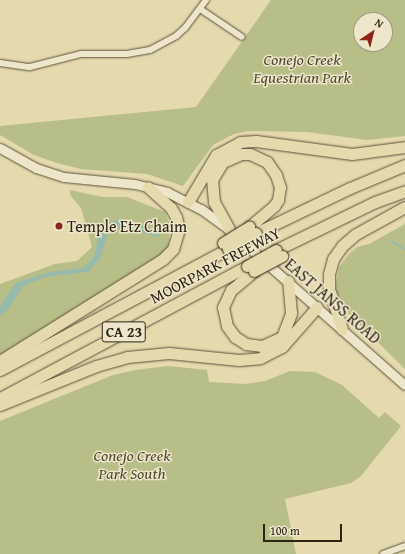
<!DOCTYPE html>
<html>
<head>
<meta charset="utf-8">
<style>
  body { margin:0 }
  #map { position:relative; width:405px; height:554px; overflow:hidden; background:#e5d9ae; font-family:"Gentium Book Plus",serif }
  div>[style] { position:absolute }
  .green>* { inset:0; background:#b8be88 }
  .water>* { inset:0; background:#96baac }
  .stream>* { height:1.5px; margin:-0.75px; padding:0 0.75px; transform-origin:0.75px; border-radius:0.75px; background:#96baac }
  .roads { filter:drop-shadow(0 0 1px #5b503a) drop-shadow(0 0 1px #5b503a) }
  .street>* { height:6px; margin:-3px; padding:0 3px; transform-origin:3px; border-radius:3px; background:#eee6ca }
  .secondary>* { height:9px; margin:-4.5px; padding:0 4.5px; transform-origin:4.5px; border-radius:4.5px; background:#eee6ca }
  .highway>* { height:11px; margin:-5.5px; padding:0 5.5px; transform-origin:5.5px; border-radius:5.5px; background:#e5d9ae }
  .bridges { filter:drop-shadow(0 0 1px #2d2213) drop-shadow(0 0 1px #2d2213) }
  .highway-bridge>* { height:11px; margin:-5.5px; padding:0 5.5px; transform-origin:5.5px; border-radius:5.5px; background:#e5d9ae }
  .dots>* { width:11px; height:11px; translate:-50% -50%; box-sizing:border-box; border:2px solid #eee6ca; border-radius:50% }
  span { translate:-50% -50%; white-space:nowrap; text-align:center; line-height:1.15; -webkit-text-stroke:3px #eee6ca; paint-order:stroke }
  .shield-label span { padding:1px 3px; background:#eee6ca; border:1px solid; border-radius:3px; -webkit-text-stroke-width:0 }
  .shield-label { font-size:15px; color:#2d2213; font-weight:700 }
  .park-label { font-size:16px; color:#504930; font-style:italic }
  .poi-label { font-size:16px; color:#2d2213 }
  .left { translate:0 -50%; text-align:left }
  .street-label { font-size:16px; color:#2d2213 }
  .north { position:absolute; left:353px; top:12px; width:40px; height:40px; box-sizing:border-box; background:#eee6ca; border:1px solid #a19881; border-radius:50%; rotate:35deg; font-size:11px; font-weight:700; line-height:16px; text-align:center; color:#2d2213 }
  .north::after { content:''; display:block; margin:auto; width:14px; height:18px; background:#8f2418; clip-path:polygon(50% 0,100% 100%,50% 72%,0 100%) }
  .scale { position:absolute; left:263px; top:524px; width:79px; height:18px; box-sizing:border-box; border:2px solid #2d2213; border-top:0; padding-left:5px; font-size:12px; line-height:14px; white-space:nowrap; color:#2d2213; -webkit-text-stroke:3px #eee6ca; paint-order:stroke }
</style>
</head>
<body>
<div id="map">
  <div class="green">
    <div style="clip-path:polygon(evenodd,271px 0,405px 0,405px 136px,367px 140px,307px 132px,248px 131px,234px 134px,213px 145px,183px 186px,147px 174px,81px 169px,57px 163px,34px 155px,0 135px,0 126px,196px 107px,271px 0,361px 20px,385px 20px,385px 44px,361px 44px,361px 20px)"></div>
    <div style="clip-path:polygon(70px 190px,103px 197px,127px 197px,165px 212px,170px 225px,168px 251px,0 355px,0 284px,55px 264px,77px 261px,92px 247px,81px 208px,70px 195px)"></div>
    <div style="clip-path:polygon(405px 224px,405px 369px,346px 311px,337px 293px,336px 285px,339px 267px,349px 254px,357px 247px,369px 244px)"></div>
    <div style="clip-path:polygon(168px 366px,207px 370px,209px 382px,245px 384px,265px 381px,290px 371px,315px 372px,342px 385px,379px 418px,385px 412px,401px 426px,361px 476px,351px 483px,285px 499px,296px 554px,0 554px,0 421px,113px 375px,135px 370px)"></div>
  </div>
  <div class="water">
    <div style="clip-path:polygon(121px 219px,158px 231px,160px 237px,115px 226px,108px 232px,101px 257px,88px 272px,45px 277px,23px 286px,7px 311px,0 315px,0 306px,16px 283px,49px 272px,83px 268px,94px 257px,99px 233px,108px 223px)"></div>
  </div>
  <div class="stream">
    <div style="left:392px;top:241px;width:15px;rotate:32deg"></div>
  </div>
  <div class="roads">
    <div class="street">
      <div style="left:200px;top:9px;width:50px;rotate:33.7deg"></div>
      <div style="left:0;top:63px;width:30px;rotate:8deg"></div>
      <div style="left:30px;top:67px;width:53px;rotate:-14.3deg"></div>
      <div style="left:81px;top:54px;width:46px"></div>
      <div style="left:127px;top:54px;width:23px;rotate:-10deg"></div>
      <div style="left:150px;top:50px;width:30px;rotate:-28deg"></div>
      <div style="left:176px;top:36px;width:12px;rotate:-42deg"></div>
      <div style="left:185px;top:28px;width:35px;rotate:-53deg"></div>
      <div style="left:383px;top:554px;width:23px;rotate:-20deg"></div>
    </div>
    <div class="secondary">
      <div style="left:0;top:148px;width:41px;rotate:29.1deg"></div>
      <div style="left:36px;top:168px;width:29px;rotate:18deg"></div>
      <div style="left:64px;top:177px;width:71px;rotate:5.6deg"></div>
      <div style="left:135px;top:184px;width:33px;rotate:14deg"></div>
      <div style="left:167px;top:192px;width:38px;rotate:27deg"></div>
      <div style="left:201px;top:209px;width:32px;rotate:36deg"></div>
      <div style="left:238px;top:238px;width:222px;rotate:41.4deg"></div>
    </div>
    <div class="highway">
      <div style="left:188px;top:202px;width:55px;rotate:-59.2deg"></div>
      <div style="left:216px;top:155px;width:27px;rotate:-28deg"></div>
      <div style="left:240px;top:142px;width:16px;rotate:-4deg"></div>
      <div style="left:256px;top:141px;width:97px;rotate:7.7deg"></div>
      <div style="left:352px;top:154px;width:53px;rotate:-7.5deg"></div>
      <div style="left:229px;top:229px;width:31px;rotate:-119deg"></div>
      <div style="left:214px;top:202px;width:22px;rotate:-95deg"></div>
      <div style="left:212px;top:180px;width:21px;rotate:-59deg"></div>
      <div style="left:223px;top:162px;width:20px;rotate:-24deg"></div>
      <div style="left:241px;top:154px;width:9px"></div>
      <div style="left:250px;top:154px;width:19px;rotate:25deg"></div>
      <div style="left:267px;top:162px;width:16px;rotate:55deg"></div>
      <div style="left:276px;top:175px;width:13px;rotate:72deg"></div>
      <div style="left:280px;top:187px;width:13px;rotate:99deg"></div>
      <div style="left:278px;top:200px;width:7px;rotate:124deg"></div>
      <div style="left:274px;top:206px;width:33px;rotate:140deg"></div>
      <div style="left:256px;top:233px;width:104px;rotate:-25.6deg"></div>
      <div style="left:350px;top:188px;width:60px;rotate:-22.7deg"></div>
      <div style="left:276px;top:250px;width:110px;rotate:-25.9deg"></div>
      <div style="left:375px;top:202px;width:32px;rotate:-20deg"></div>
      <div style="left:254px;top:271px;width:30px;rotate:140deg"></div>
      <div style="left:231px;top:290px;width:19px;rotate:115deg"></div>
      <div style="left:223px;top:307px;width:19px;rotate:78deg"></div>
      <div style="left:227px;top:326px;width:14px;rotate:54deg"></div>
      <div style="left:235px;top:337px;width:13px;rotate:32deg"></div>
      <div style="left:246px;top:344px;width:16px;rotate:7deg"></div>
      <div style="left:262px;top:346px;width:22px;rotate:-24deg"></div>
      <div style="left:282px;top:337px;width:26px;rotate:-69deg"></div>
      <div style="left:291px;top:313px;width:32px;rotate:-95deg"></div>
      <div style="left:342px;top:329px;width:42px;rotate:-108deg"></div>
      <div style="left:329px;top:289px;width:15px;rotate:-90deg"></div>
      <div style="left:329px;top:274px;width:16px;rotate:-75deg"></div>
      <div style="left:333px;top:259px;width:16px;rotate:-55deg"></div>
      <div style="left:342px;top:246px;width:18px;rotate:-41deg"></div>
      <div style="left:356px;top:234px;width:56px;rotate:-28.9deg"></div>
      <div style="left:0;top:361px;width:192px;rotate:-32deg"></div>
      <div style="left:163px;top:259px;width:14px;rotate:-45deg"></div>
      <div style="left:173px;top:249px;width:21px;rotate:-73deg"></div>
      <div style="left:179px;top:229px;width:12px;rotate:-104deg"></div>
      <div style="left:176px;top:217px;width:10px;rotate:-119deg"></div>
      <div style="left:171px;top:208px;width:31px;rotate:-138deg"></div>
      <div style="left:0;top:370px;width:258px;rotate:-28deg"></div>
      <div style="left:0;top:398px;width:280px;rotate:-28.1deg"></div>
      <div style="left:0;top:405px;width:104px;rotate:-22.1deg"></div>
      <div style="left:96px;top:366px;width:32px;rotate:-16deg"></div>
      <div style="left:127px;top:357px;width:42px;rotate:-5.4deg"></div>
      <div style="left:169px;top:353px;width:70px;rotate:5.7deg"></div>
      <div style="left:239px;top:360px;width:21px;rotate:-5deg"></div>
      <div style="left:260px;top:358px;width:25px;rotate:-27deg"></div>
      <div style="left:282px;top:347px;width:53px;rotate:-48.8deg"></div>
    </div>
  </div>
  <div class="bridges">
    <div class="highway-bridge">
      <div style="left:223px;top:243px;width:31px;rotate:-32deg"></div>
      <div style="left:228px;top:249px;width:32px;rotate:-30deg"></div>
      <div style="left:247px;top:266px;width:33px;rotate:-29deg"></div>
      <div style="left:254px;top:271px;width:32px;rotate:-28deg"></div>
    </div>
  </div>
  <div class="dots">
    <div style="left:59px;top:226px;background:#8f2418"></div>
  </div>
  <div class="shield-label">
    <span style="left:124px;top:332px">CA 23</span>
  </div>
  <div class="park-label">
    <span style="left:302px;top:68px">Conejo Creek<br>Equestrian Park</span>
    <span style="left:132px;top:464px">Conejo Creek<br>Park South</span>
  </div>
  <div class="poi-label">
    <span class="left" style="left:67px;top:226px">Temple Etz Chaim</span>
  </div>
  <div class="street-label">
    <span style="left:215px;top:265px;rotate:-28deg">MOORPARK FREEWAY</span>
    <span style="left:333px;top:301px;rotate:41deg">EAST JANSS ROAD</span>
  </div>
  <div class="north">N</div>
  <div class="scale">100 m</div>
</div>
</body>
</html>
